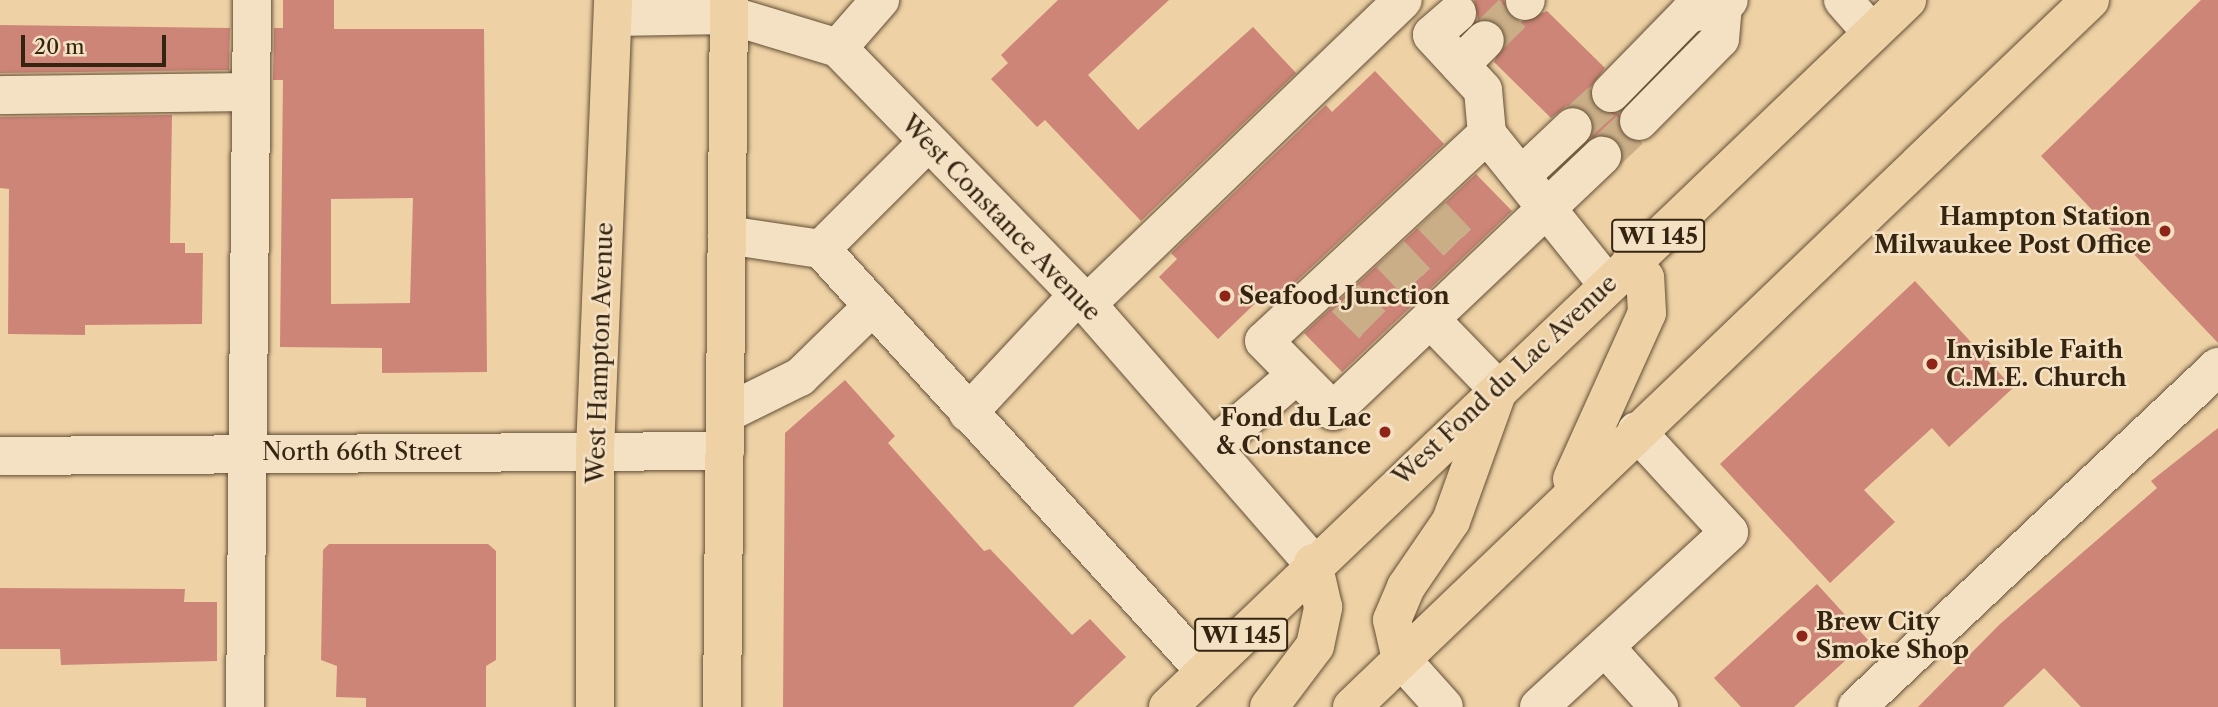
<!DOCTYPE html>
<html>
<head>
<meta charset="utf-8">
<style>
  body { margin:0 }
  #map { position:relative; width:2218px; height:707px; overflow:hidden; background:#eed1a5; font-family:"Libre Caslon Text",serif }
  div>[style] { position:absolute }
  .building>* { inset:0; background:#cd8578 }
  .minor-tunnel>* { height:38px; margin-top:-19px; transform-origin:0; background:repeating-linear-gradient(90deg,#c9ae87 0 38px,transparent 0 57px) }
  .roads { filter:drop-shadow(0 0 2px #624f35) drop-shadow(0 0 2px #624f35) }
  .minor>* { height:38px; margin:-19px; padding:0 19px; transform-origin:19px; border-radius:19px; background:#f4e1c4 }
  .major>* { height:38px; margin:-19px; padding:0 19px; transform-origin:19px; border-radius:19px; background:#eed1a5 }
  .dots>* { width:19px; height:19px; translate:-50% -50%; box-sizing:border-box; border:4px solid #f4e1c4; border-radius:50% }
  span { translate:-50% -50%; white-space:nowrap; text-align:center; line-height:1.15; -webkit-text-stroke:5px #f4e1c4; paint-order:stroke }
  .shield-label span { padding:2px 5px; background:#f4e1c4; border:2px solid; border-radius:5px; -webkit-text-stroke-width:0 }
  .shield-label { font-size:23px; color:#342410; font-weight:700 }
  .poi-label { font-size:24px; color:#342410; font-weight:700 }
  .right { translate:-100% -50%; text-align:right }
  .left { translate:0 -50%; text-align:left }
  .street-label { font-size:24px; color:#342410 }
  .scale { position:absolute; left:21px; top:35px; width:145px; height:32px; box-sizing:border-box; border:4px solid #342410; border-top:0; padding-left:9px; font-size:21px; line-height:24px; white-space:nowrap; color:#342410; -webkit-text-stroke:5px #f4e1c4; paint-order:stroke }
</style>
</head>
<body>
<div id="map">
  <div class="building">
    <div style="clip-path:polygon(evenodd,283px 0,334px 0,334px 29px,484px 29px,487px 372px,382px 373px,382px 348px,280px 347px,283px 80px,273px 80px,274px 28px,283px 28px,283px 0,413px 198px,410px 303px,331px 304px,331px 199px,413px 198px)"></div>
    <div style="clip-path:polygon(1058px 0,1169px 0,1088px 75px,1138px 130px,1253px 27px,1296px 73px,1141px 221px,1045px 120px,1037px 127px,991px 79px,1008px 63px,1001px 55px)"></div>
    <div style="clip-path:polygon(1474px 0,1504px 0,1509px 16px,1520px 22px,1547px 11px,1605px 68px,1590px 88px,1595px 108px,1619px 113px,1623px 136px,1640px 142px,1623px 160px,1617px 141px,1591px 138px,1594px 121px,1580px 106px,1567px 106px,1551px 118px,1494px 62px,1506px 34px,1491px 19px,1478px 20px)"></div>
    <div style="clip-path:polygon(2201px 0,2218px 0,2218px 343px,2041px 156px)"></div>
    <div style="clip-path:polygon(0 25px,230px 28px,229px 70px,0 73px)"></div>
    <div style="clip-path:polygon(1375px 71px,1444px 144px,1274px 302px,1266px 293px,1218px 339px,1159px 277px,1177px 259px,1171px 253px,1326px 105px,1332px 112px)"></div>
    <div style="clip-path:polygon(172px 115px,170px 243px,185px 243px,185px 253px,203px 253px,202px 324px,85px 325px,85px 335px,8px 334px,9px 189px,0 188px,0 117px)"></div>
    <div style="clip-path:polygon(1476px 174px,1512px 211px,1342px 372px,1304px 333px)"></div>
    <div style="clip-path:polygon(1915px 281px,2013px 388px,1949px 447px,1932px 428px,1864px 490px,1895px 522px,1830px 583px,1720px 464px)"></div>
    <div style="clip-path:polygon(845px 380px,895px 436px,888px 443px,984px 551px,990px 549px,1072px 635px,1090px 619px,1126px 657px,1073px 707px,783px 707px,785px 433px)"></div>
    <div style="clip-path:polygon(2218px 428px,2218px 707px,2081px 707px,2044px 668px,2003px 707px,1918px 707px,2000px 624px,2157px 488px,2151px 481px)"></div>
    <div style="clip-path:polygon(329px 544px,488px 544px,496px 551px,496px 660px,486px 666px,486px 707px,366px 707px,366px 698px,336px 697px,337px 666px,321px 660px,323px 550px)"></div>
    <div style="clip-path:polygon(1817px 584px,1868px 640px,1794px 707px,1741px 707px,1714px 678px)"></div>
    <div style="clip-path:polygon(0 588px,185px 589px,184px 602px,217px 602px,217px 661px,61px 665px,60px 649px,0 649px)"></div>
  </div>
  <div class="minor-tunnel">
    <div style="left:1485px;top:40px;width:56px;rotate:-44.3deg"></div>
    <div style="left:1573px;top:127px;width:51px;rotate:-41.8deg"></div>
    <div style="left:1602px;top:156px;width:51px;rotate:-43.4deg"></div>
    <div style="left:1431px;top:215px;width:61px;rotate:46.3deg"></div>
    <div style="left:1390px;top:254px;width:61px;rotate:46.3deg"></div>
    <div style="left:1345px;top:298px;width:60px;rotate:44.3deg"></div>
  </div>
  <div class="roads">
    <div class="minor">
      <div style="left:1843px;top:0;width:44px;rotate:48.7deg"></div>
      <div style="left:1525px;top:1px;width:1px;rotate:-45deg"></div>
      <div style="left:1457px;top:13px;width:33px;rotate:139deg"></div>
      <div style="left:1432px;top:35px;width:75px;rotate:47.2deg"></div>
      <div style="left:1483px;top:90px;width:44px;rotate:84.8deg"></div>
      <div style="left:1487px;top:134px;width:304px;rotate:137.1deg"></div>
      <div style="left:1264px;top:341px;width:98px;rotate:45.4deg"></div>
      <div style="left:1333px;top:411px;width:371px;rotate:-43.5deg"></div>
      <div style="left:613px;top:17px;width:116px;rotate:-1deg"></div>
      <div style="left:729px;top:15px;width:114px;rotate:16.8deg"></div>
      <div style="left:838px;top:48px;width:357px;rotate:45.8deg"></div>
      <div style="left:1087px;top:304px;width:344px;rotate:48.9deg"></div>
      <div style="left:838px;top:48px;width:64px;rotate:-48.8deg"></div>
      <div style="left:1460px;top:65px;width:35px;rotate:-45deg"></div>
      <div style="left:1611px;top:93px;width:110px;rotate:-45.7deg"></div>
      <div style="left:1688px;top:14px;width:36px;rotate:-13deg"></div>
      <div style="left:0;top:95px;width:251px;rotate:-0.7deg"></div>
      <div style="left:1639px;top:121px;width:115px;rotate:-45.4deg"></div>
      <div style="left:1720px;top:39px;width:33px;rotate:-85deg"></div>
      <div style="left:1723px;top:6px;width:8px;rotate:-45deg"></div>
      <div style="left:1487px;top:134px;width:193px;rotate:51.3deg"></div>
      <div style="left:1521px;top:176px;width:71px;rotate:-43.3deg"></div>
      <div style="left:727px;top:235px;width:95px;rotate:8.5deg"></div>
      <div style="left:821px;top:249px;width:571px;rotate:47.7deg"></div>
      <div style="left:821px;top:249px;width:150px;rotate:-45deg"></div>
      <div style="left:1087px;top:304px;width:438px;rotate:-43.9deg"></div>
      <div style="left:1432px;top:321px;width:95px;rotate:45.9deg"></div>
      <div style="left:968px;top:413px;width:161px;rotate:-47deg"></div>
      <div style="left:725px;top:414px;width:84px;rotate:-26.3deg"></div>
      <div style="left:800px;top:377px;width:99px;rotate:-44.2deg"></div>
      <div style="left:1213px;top:447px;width:110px;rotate:-40.9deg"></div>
      <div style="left:0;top:456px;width:725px;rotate:-0.4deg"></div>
      <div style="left:1605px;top:647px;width:81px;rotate:48deg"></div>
      <div style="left:1401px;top:659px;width:64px;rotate:48.1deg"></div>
      <div style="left:245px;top:707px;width:707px;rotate:-89.43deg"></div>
      <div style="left:1539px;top:707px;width:258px;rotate:-42.6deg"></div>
      <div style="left:1729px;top:532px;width:137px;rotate:-132.6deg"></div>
      <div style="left:1857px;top:707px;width:496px;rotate:-43.3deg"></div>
    </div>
    <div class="major">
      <div style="left:1572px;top:479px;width:182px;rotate:-65.7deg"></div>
      <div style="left:1647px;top:313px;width:35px;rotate:-93deg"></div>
      <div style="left:1645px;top:278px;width:22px;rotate:-129deg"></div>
      <div style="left:1401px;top:659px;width:40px;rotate:-103deg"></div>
      <div style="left:1392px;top:620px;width:36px;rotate:-67deg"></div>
      <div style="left:1406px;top:587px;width:80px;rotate:-55.7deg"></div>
      <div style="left:1451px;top:521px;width:136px;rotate:-70.2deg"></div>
      <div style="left:595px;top:707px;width:256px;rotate:-90deg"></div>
      <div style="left:595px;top:451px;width:451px;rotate:-87.7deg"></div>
      <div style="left:722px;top:707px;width:707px;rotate:-89.43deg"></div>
      <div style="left:1168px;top:707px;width:1023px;rotate:-43.73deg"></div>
      <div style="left:1269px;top:707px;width:76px;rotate:-53deg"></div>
      <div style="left:1315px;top:646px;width:40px;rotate:-78deg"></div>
      <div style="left:1323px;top:607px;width:45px;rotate:-102.8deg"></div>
      <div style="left:1352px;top:707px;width:1022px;rotate:-43.77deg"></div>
    </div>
  </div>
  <div class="dots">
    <div style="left:2165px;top:231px;background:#8f2418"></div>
    <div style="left:1225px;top:296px;background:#8f2418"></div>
    <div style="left:1932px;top:364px;background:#8f2418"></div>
    <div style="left:1385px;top:432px;background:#8f2418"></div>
    <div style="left:1802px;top:636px;background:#8f2418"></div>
  </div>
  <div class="shield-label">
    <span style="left:1658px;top:236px">WI 145</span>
    <span style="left:1241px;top:635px">WI 145</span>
  </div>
  <div class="poi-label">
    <span class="right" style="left:2151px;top:231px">Hampton Station<br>Milwaukee Post Office</span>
    <span class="left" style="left:1239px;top:296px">Seafood Junction</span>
    <span class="left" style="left:1946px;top:364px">Invisible Faith<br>C.M.E. Church</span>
    <span class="right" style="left:1371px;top:432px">Fond du Lac<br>&amp; Constance</span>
    <span class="left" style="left:1816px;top:636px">Brew City<br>Smoke Shop</span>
  </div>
  <div class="street-label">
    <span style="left:1001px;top:218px;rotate:46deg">West Constance Avenue</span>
    <span style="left:600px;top:353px;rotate:-88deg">West Hampton Avenue</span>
    <span style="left:1505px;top:380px;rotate:-43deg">West Fond du Lac Avenue</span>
    <span style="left:362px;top:452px">North 66th Street</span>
  </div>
  <div class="scale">20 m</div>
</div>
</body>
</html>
